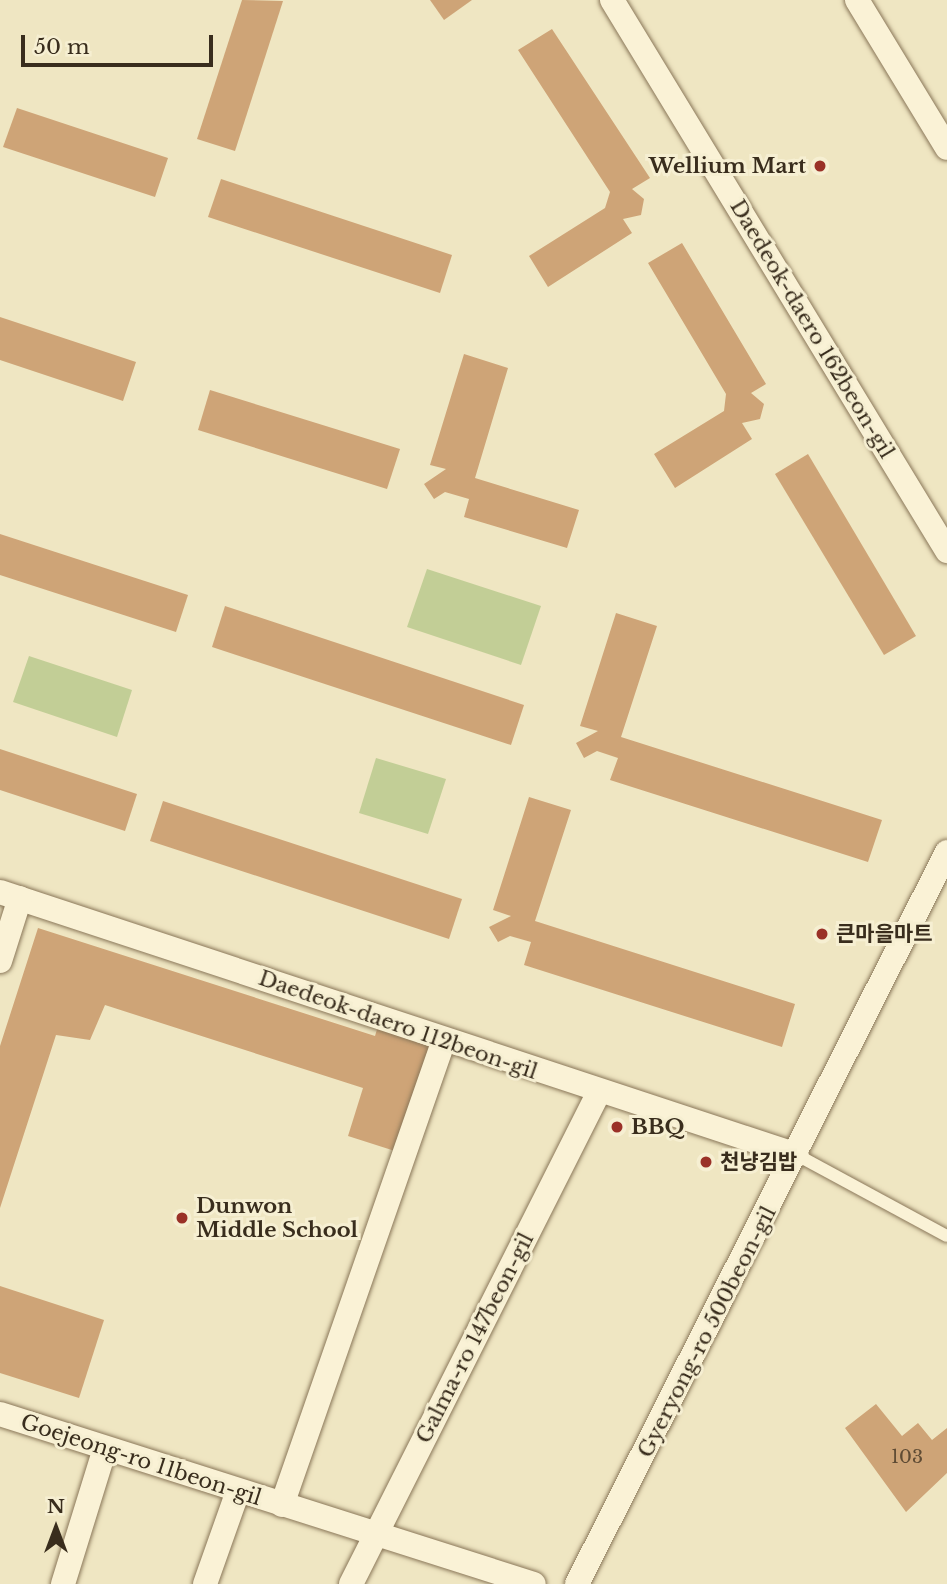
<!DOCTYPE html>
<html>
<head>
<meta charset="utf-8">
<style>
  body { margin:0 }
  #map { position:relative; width:947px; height:1584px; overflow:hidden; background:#efe6c2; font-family:"Libre Baskerville","Noto Sans KR",serif }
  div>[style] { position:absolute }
  .green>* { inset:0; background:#c2ce96 }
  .building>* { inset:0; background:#cea477 }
  .roads { filter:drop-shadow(0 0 2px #8a7759) drop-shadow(0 0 2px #8a7759) }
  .lane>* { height:12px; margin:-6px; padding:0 6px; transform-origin:6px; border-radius:6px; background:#faf2d6 }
  .street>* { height:24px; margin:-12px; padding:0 12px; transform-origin:12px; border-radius:12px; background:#faf2d6 }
  .dots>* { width:19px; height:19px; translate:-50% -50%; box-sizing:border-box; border:4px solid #f6efd2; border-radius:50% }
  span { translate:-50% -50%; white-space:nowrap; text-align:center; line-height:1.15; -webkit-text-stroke:6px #f6efd2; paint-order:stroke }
  .number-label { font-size:18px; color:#5e4b34 }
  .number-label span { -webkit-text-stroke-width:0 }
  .poi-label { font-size:21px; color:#392d1d; font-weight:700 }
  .right { translate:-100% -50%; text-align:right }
  .left { translate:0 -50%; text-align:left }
  .street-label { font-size:21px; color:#392d1d }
  .north { position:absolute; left:21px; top:1493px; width:70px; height:70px; -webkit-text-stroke:5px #f6efd2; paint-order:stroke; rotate:0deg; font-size:19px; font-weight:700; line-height:28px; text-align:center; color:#392d1d }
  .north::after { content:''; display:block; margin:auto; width:24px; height:32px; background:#392d1d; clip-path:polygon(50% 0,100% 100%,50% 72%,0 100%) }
  .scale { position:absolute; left:21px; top:35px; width:192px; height:32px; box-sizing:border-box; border:4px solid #392d1d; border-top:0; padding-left:9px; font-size:21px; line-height:24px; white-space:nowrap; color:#392d1d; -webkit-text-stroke:5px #f6efd2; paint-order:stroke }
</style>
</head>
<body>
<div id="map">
  <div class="green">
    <div style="clip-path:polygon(427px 569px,541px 606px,521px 665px,407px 627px)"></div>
    <div style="clip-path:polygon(29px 656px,132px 690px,117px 737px,13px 702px)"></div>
    <div style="clip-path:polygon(376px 758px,446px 779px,428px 834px,359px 813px)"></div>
  </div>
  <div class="building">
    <div style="clip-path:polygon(242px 0,283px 1px,235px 151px,197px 139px)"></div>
    <div style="clip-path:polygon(430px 0,472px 0,444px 20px)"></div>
    <div style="clip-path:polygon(552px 29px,650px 178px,632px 189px,644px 199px,641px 215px,623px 219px,632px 233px,548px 287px,529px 256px,605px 208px,610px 192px,518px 50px)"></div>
    <div style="clip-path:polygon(17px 108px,168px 158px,155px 197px,3px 147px)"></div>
    <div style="clip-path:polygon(221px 179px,452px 255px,440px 293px,208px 217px)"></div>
    <div style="clip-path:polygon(682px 243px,766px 384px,751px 393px,764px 404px,760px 419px,742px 423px,752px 439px,675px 488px,654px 454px,724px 411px,726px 394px,648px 263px)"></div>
    <div style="clip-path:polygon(0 317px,136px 362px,123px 401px,0 360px)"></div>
    <div style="clip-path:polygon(464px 354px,508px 368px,475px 478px,579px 510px,567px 548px,464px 517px,469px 499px,445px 492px,434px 499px,424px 484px,446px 469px,430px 465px)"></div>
    <div style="clip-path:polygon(210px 390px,400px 449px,387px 489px,198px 430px)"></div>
    <div style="clip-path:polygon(808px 454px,916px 636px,884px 655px,775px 474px)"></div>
    <div style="clip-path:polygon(0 534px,188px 595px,176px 632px,0 575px)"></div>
    <div style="clip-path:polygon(225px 606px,524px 705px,511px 745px,212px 647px)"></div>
    <div style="clip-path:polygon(616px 613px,657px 626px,621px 737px,882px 820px,868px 862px,610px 780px,618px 758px,597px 751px,584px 758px,576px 743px,598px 731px,580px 726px)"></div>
    <div style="clip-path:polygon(0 749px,137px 794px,125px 831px,0 790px)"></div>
    <div style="clip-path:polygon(529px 797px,571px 810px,535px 921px,795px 1004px,782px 1047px,524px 965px,531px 942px,510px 936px,498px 942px,489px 927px,511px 916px,493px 910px)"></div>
    <div style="clip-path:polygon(163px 801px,462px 899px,449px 939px,150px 841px)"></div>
    <div style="clip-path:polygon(38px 928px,375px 1036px,379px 1023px,434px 1041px,398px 1152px,348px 1136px,363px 1088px,105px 1005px,90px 1040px,56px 1035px,0 1208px,0 1046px)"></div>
    <div style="clip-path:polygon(0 1286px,104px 1320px,79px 1398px,0 1373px)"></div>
    <div style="clip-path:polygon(876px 1404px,902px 1436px,918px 1423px,932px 1440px,947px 1428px,947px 1473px,906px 1512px,845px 1428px)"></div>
  </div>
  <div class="roads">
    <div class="lane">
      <div style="left:797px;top:1155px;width:170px;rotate:28.4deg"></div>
    </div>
    <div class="street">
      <div style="left:612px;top:0;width:645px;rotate:58.7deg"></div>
      <div style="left:857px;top:0;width:173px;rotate:58.7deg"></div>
      <div style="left:0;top:892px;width:839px;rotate:18.26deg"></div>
      <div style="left:0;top:961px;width:66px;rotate:-72.4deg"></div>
      <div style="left:0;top:1414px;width:560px;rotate:17.66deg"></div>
      <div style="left:282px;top:1505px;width:491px;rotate:-70.8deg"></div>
      <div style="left:63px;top:1584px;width:142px;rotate:-72.8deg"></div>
      <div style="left:205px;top:1584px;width:99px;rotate:-70.5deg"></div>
      <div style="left:351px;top:1584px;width:551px;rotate:-63.25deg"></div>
      <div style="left:577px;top:1584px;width:820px;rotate:-63.19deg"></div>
    </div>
  </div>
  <div class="dots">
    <div style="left:820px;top:166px;background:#9a3127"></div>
    <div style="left:822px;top:934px;background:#9a3127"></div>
    <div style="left:617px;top:1127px;background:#9a3127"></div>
    <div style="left:706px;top:1162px;background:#9a3127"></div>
    <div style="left:182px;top:1218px;background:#9a3127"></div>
  </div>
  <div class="number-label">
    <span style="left:907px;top:1457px">103</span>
  </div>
  <div class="poi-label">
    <span class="right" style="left:806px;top:166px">Wellium Mart</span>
    <span class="left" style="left:836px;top:934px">큰마을마트</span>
    <span class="left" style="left:631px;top:1127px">BBQ</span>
    <span class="left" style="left:720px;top:1162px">천냥김밥</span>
    <span class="left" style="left:196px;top:1218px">Dunwon<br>Middle School</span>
  </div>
  <div class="street-label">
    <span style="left:812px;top:329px;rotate:59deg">Daedeok-daero 162beon-gil</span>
    <span style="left:398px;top:1025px;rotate:19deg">Daedeok-daero 112beon-gil</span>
    <span style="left:707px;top:1332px;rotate:-63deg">Gyeryong-ro 500beon-gil</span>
    <span style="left:475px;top:1338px;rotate:-63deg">Galma-ro 147beon-gil</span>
    <span style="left:141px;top:1460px;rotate:18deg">Goejeong-ro 11beon-gil</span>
  </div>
  <div class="north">N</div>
  <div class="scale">50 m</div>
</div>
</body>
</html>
